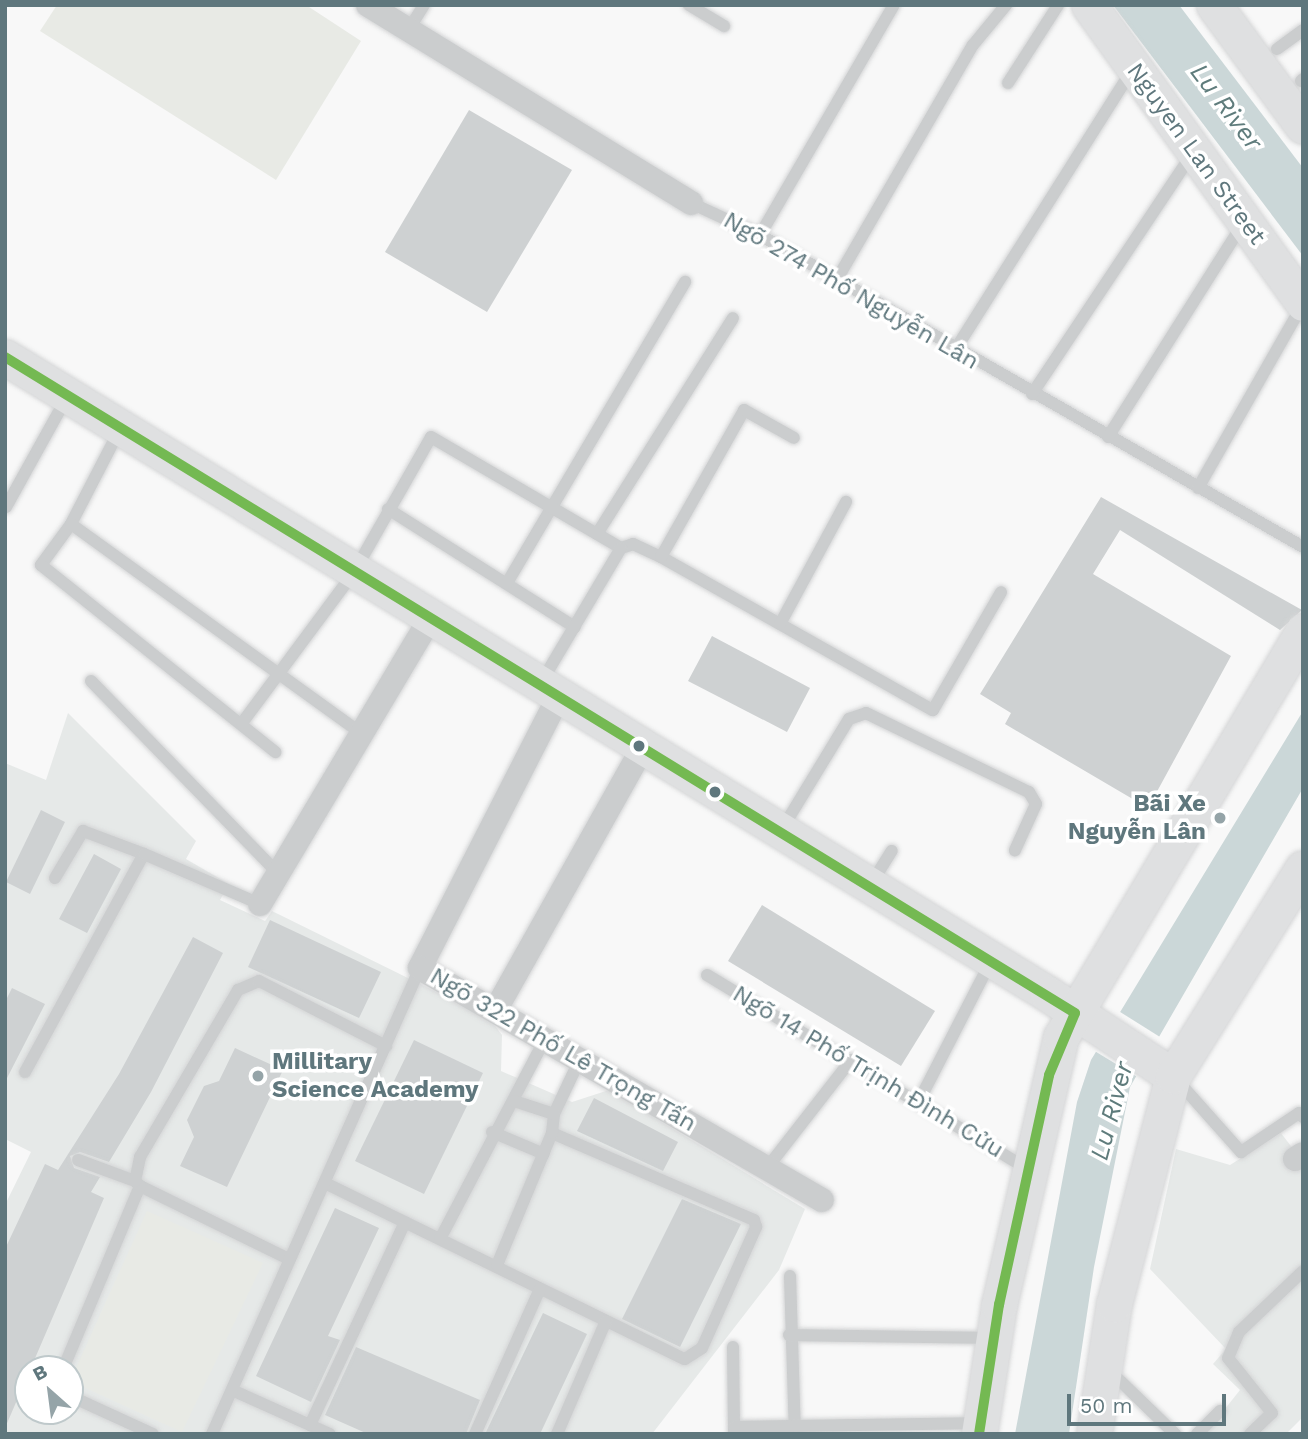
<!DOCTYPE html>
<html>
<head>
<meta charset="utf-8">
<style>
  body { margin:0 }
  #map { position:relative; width:1308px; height:1439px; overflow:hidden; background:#f8f8f8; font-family:"Work Sans",sans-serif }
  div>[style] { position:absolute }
  .built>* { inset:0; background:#e6e9e8 }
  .green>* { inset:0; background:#e8eae5 }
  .water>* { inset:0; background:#cbd7d8 }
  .pier>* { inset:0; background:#f8f8f8 }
  .building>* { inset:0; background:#ced1d2 }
  .roads { filter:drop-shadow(0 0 2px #d4d5d6) drop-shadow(0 0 2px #d4d5d6) }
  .lane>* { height:12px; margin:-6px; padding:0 6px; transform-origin:6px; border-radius:6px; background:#cbcdce }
  .street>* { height:24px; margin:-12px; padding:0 12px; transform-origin:12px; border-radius:12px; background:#cbcdce }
  .secondary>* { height:35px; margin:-17.5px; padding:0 17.5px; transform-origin:17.5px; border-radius:17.5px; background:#dfe0e1 }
  .bus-1>* { height:10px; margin:-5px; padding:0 5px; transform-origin:5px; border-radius:5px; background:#74b952 }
  .dots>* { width:19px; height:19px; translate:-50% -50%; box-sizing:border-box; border:4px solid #fff; border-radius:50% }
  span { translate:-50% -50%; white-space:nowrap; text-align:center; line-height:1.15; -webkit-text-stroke:7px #fff; paint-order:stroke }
  .street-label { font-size:24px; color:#5f777d }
  .poi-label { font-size:24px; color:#5f777d; font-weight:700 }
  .right { translate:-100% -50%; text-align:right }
  .left { translate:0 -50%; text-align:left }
  .water-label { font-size:26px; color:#5f7c7c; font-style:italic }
  .frame { position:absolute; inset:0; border:7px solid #5f777d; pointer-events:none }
  .north { position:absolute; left:14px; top:1355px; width:70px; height:70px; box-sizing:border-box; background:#fff; border:2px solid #bfc9cb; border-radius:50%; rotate:332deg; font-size:19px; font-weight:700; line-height:28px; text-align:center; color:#5f777d }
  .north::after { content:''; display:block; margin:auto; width:24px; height:32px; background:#95a4a8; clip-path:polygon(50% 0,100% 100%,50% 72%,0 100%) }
  .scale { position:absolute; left:1067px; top:1394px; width:159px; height:32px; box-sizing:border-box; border:4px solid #5f777d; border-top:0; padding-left:9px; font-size:21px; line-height:24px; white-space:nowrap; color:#5f777d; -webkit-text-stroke:5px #fff; paint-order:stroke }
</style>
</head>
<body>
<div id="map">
  <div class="built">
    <div style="clip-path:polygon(evenodd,68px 713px,196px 841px,186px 859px,229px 884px,220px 900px,265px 921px,272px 911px,489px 1018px,502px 1035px,501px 1071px,572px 1102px,609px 1090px,805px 1209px,779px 1270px,652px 1434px,5px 1434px,5px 1205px,31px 1152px,5px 1139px,5px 763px,46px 780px,68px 713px,28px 1369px,70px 1369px,70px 1411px,28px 1411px,28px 1369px)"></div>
    <div style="clip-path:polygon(1281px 1133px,1303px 1162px,1303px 1417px,1286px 1434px,1205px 1434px,1240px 1390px,1213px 1364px,1226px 1349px,1150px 1269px,1176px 1149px,1230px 1165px)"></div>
  </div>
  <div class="green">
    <div style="clip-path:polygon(57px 5px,306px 5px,361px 41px,276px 180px,40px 31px)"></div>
    <div style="clip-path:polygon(147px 1211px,263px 1263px,182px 1432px,70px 1381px)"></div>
  </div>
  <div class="water">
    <div style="clip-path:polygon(1113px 5px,1179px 5px,1303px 168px,1303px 256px)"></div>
    <div style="clip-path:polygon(1303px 711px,1303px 788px,1130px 1087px,1094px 1267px,1069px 1434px,1015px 1434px,1077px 1102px,1091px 1060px)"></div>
  </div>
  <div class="pier">
    <div style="clip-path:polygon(1117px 1010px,1160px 1037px,1139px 1078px,1093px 1050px)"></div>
  </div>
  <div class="building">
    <div style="clip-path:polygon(469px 110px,572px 170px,487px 312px,385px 252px)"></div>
    <div style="clip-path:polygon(1101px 497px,1302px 610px,1280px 630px,1120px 530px,1093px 574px,1231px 656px,1148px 808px,1005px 724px,1011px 713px,980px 694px)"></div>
    <div style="clip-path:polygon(712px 636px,810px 688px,787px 732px,688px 681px)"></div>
    <div style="clip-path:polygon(41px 810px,65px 822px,30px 894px,6px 882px)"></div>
    <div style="clip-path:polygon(94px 854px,121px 869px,87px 933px,59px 919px)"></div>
    <div style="clip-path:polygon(762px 905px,935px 1011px,901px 1066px,728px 961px)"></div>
    <div style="clip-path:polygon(270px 920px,381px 972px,359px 1018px,248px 967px)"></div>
    <div style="clip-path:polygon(193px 937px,223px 953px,151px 1092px,109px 1162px,80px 1152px,70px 1156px,74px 1168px,100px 1177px,91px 1192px,104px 1198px,5px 1428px,5px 1249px,45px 1164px,58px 1170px,119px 1074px)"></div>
    <div style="clip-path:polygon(12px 988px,45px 1004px,5px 1082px,5px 1002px)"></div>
    <div style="clip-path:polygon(414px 1040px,483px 1073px,424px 1194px,355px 1161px)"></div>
    <div style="clip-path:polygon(235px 1048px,283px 1070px,227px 1187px,180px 1166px,194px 1137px,187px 1120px,204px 1086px,219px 1081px)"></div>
    <div style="clip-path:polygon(594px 1098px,678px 1142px,663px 1171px,577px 1131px)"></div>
    <div style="clip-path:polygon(682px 1199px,741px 1224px,680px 1347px,622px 1319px)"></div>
    <div style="clip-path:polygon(335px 1208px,379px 1228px,328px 1336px,340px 1340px,311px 1402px,256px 1376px)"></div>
    <div style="clip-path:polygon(543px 1313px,587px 1334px,540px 1434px,485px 1434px)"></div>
    <div style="clip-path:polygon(356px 1347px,480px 1400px,466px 1434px,368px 1434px,325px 1415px)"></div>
  </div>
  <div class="roads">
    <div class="lane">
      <div style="left:689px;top:5px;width:41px;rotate:31deg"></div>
      <div style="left:409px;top:29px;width:28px;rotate:-58deg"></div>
      <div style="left:1277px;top:49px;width:32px;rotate:-36deg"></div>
      <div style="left:1301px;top:81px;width:3px;rotate:-45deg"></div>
      <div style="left:1008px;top:83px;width:93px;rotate:-57.3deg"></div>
      <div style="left:691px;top:203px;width:76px;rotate:24.9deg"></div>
      <div style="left:760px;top:235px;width:626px;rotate:29.88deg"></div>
      <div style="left:760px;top:235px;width:266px;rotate:-59.8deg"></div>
      <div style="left:836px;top:281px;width:273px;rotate:-59.9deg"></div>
      <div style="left:973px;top:45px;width:52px;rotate:-50.5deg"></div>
      <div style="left:955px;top:350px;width:331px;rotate:-57.7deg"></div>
      <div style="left:1032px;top:394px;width:288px;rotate:-56.3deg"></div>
      <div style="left:120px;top:429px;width:107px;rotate:117.3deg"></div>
      <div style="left:71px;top:524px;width:51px;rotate:126.2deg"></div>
      <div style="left:41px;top:565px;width:300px;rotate:38.6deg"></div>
      <div style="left:1108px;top:437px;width:251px;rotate:-57.7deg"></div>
      <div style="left:1198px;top:488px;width:210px;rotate:-60.3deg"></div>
      <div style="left:6px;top:507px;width:126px;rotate:-61deg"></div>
      <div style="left:388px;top:509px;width:221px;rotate:32.3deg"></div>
      <div style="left:71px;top:524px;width:361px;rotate:35.8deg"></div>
      <div style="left:597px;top:534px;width:255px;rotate:-57.8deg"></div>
      <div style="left:621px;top:548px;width:13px;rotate:-18deg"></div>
      <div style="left:633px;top:544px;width:31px;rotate:25deg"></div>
      <div style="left:661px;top:557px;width:312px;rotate:29.4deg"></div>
      <div style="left:933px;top:710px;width:136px;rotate:-60deg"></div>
      <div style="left:661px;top:557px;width:169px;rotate:-60.5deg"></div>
      <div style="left:744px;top:410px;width:57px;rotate:29.2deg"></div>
      <div style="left:507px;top:583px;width:350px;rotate:-59.4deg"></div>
      <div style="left:780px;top:624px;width:139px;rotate:-61.6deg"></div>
      <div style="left:91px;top:681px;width:268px;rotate:45.8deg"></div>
      <div style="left:242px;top:723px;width:188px;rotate:-53.4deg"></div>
      <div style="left:354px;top:572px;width:155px;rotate:-60.3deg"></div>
      <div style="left:431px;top:437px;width:220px;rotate:30.3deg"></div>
      <div style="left:621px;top:548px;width:155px;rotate:120.7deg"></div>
      <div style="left:782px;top:829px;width:129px;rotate:-58.7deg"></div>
      <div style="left:849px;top:719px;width:18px;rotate:-19deg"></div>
      <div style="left:866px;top:713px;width:181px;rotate:25.9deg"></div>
      <div style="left:1029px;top:792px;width:14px;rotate:60deg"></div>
      <div style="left:1036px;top:804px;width:51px;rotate:114.5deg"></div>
      <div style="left:55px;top:878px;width:55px;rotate:-59.2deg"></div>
      <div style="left:83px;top:831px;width:65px;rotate:20.7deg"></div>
      <div style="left:871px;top:884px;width:39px;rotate:-58deg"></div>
      <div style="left:707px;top:975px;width:374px;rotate:31.2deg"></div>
      <div style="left:25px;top:1072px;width:248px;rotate:-61.4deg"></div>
      <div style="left:144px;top:854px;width:126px;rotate:23.3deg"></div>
      <div style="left:1176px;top:1079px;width:98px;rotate:48.3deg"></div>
      <div style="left:1241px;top:1152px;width:70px;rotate:-33.9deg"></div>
      <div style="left:1299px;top:1113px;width:6px;rotate:45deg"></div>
      <div style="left:919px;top:1101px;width:155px;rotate:-62.8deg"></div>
      <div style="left:554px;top:1114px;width:59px;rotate:-64.7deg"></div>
      <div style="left:492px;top:1132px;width:56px;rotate:22.9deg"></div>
      <div style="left:78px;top:1160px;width:61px;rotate:20.2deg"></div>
      <div style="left:767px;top:1168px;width:137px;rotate:-52.1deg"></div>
      <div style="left:327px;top:1184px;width:398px;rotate:26.1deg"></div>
      <div style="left:685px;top:1359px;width:20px;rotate:-33deg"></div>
      <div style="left:702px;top:1348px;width:133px;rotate:-65.9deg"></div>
      <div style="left:756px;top:1227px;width:7px;rotate:-106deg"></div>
      <div style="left:754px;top:1220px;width:220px;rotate:-156.7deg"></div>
      <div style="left:140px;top:1186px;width:166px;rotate:26.1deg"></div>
      <div style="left:440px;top:1239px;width:224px;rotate:-62.3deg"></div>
      <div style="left:497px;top:1265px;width:143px;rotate:-67.4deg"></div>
      <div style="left:552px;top:1133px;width:19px;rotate:-84deg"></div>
      <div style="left:554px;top:1114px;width:42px;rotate:-162deg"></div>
      <div style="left:790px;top:1276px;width:157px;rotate:88.2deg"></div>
      <div style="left:789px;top:1335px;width:203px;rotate:0.8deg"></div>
      <div style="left:733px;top:1347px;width:87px;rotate:89.3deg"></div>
      <div style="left:63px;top:1369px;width:199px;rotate:-67.2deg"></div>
      <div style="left:140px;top:1186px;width:7px;rotate:-135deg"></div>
      <div style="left:135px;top:1181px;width:25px;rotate:-78deg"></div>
      <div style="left:140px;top:1157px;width:194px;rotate:-59.6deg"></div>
      <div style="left:238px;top:990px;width:23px;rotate:-23deg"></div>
      <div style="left:259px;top:981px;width:143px;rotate:27.1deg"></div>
      <div style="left:1110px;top:1371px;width:91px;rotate:44.1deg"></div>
      <div style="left:232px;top:1390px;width:107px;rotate:24.2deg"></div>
      <div style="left:70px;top:1396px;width:91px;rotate:24.6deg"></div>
      <div style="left:310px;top:1425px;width:224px;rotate:-64.9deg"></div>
      <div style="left:734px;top:1427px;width:246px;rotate:-0.9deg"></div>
      <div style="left:212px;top:1434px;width:510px;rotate:-65.95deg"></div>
      <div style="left:475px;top:1434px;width:159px;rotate:-65.9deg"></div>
      <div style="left:557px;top:1434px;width:123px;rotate:-66.6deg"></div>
      <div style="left:1197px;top:1434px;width:33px;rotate:-45deg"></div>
      <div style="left:1250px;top:1434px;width:30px;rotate:-44deg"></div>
      <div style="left:1272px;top:1413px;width:70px;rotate:-128.7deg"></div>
      <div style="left:1228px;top:1358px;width:28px;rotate:-67deg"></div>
      <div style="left:1239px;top:1332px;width:88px;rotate:-43.6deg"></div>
    </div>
    <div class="street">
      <div style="left:368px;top:5px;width:379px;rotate:31.5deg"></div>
      <div style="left:558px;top:698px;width:303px;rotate:117.1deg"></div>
      <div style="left:420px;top:968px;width:464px;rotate:30deg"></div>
      <div style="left:260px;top:904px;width:330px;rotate:-59.2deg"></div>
      <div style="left:495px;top:1011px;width:300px;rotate:-60.7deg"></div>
      <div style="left:1295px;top:1159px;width:9px;rotate:-32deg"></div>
    </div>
    <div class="secondary">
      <div style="left:1089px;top:5px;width:367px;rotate:54.3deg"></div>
      <div style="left:1214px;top:5px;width:150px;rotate:53.7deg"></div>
      <div style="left:5px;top:357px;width:1222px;rotate:31.41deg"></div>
      <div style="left:1048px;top:994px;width:149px;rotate:33.3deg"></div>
      <div style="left:979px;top:1434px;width:131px;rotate:-81.2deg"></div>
      <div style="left:999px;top:1305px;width:275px;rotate:-77deg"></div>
      <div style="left:1061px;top:1037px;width:473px;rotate:-59.2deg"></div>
      <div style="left:1094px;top:1434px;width:132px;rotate:-81.3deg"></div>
      <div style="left:1114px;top:1304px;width:236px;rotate:-75.5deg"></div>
      <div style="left:1173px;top:1076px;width:245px;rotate:-58deg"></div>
    </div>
  </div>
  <div class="bus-1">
    <div style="left:5px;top:357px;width:1255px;rotate:31.51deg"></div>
    <div style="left:979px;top:1434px;width:131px;rotate:-81.2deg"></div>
    <div style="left:999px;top:1305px;width:235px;rotate:-77.7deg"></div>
    <div style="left:1049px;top:1075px;width:67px;rotate:-67.2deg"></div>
  </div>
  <div class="dots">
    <div style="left:639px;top:746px;background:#5f777d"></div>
    <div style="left:715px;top:792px;background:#5f777d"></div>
    <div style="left:1220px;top:818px;background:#95a4a8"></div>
    <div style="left:258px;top:1076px;background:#95a4a8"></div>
  </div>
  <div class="street-label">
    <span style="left:1196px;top:154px;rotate:54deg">Nguyen Lan Street</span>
    <span style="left:851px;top:291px;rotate:30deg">Ngõ 274 Phố Nguyễn Lân</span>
    <span style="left:563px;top:1050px;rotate:30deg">Ngõ 322 Phố Lê Trọng Tấn</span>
    <span style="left:868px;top:1072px;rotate:31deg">Ngõ 14 Phố Trịnh Đình Cửu</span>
  </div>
  <div class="poi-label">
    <span class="right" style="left:1206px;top:818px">Bãi Xe<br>Nguyễn Lân</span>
    <span class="left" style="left:272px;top:1076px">Millitary<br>Science Academy</span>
  </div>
  <div class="water-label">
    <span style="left:1226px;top:107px;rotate:53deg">Lu River</span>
    <span style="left:1112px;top:1111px;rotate:-75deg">Lu River</span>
  </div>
  <div class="frame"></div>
  <div class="north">B</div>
  <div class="scale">50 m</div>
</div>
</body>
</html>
